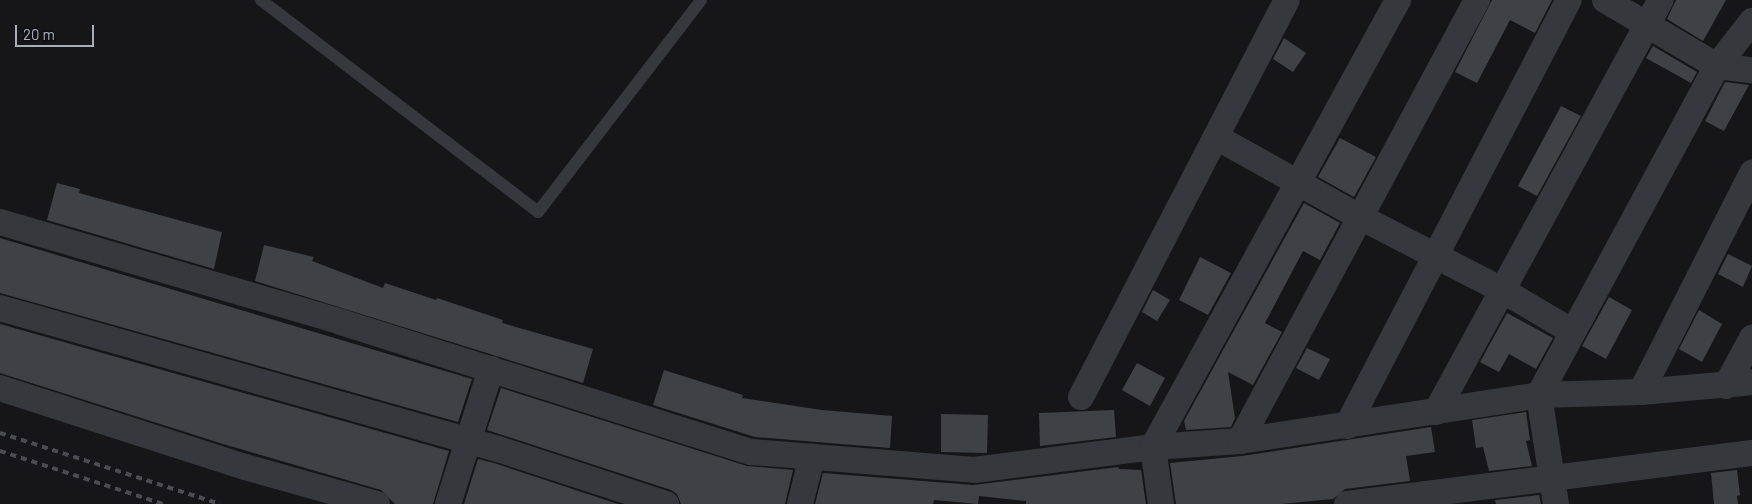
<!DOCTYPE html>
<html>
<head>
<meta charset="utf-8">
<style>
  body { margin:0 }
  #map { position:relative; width:1752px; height:504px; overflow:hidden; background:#161618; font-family:Barlow,sans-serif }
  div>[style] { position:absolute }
  .building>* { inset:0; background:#404145 }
  .lane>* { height:12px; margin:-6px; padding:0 6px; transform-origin:6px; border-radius:6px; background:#37383d }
  .street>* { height:26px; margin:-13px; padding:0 13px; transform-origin:13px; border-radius:13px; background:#37383d }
  .rail>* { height:4px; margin-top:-2px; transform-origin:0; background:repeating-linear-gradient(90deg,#4a4c52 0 6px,transparent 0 11px) }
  span { translate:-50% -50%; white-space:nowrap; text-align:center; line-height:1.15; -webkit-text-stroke:4.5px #111113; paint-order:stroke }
  .scale { position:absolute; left:15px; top:25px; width:79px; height:22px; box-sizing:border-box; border:2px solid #a8adb8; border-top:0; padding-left:6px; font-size:15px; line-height:18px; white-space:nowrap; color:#a8adb8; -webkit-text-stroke:4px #111113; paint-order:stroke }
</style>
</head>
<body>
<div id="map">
  <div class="building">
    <div style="clip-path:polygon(1492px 0,1552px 0,1535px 33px,1510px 20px,1477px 83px,1455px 72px)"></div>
    <div style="clip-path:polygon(1676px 0,1726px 0,1703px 41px,1667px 19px)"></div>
    <div style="clip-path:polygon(1284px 38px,1306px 53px,1293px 72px,1273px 59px)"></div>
    <div style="clip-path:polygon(1653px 46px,1697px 72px,1691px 83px,1646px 58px)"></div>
    <div style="clip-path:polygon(1725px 82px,1749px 85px,1724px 131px,1705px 121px)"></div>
    <div style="clip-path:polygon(1561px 106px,1581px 116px,1537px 196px,1518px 186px)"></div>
    <div style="clip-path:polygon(1340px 138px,1376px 157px,1354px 197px,1318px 177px)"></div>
    <div style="clip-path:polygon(57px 183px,80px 189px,79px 193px,222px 232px,214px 269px,47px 220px)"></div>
    <div style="clip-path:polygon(1304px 203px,1340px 223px,1320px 260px,1303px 251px,1265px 323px,1282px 332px,1253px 385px,1228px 372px,1235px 418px,1231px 427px,1186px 430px,1184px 421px)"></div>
    <div style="clip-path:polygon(0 238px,472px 379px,458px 422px,0 293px)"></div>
    <div style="clip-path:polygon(264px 245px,314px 257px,312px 261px,383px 288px,385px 283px,436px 300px,437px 298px,503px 320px,502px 323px,593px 349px,583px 383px,255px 281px)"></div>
    <div style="clip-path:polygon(1728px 254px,1752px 266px,1743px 287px,1718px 274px)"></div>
    <div style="clip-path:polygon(1200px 257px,1231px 273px,1208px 315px,1179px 300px)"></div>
    <div style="clip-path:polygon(1153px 290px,1170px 300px,1157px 321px,1142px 312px)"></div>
    <div style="clip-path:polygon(1609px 297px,1632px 310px,1606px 359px,1582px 346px)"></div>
    <div style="clip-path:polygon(1699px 310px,1722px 324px,1702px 362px,1679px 349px)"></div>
    <div style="clip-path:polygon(1507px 313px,1553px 338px,1536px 369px,1509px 354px,1499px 372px,1480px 362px)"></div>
    <div style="clip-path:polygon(0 324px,449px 451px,433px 504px,395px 504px,381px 490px,223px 444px,0 373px)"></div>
    <div style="clip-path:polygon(1307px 348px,1330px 359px,1319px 380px,1296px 368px)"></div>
    <div style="clip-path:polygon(1137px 363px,1165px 378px,1150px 406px,1122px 390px)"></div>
    <div style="clip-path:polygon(664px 370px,743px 395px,742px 398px,822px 410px,892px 416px,890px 448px,755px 437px,653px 405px)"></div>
    <div style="clip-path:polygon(501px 388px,747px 466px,793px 470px,785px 504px,681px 504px,677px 494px,671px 490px,487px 430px)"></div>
    <div style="clip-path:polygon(1114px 410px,1116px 437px,1040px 446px,1039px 413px)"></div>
    <div style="clip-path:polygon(1526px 412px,1530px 440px,1526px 441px,1532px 466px,1489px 471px,1483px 447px,1476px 448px,1472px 420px)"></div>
    <div style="clip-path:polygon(941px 414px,988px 415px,987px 453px,941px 452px)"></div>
    <div style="clip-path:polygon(1431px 427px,1435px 452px,1406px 456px,1410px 481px,1345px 489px,1333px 499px,1281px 504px,1176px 504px,1170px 463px,1242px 456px)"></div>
    <div style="clip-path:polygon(478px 459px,494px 463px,618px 504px,464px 504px)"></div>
    <div style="clip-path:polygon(1118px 467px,1119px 469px,1141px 470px,1146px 504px,1026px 504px,1026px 501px,979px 496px,978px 504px,934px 500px,933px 504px,815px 504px,823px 473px,973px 485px)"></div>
    <div style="clip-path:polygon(1737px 470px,1740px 495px,1737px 496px,1738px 504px,1714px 504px,1711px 473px)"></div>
    <div style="clip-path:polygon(1539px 495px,1541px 504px,1496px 504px,1495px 500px)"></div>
  </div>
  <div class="lane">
    <div style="left:261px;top:0;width:349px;rotate:37.4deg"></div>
    <div style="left:538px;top:212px;width:267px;rotate:-52.4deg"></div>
  </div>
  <div class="street">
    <div style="left:1605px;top:0;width:130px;rotate:30.5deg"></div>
    <div style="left:1717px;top:66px;width:35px;rotate:7deg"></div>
    <div style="left:1216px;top:137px;width:165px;rotate:29.1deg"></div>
    <div style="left:1360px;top:217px;width:160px;rotate:27.2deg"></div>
    <div style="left:1502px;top:290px;width:82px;rotate:30.6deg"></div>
    <div style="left:0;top:222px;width:355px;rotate:16.3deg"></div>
    <div style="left:341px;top:322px;width:431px;rotate:17.6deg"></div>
    <div style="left:752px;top:452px;width:223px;rotate:4.6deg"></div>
    <div style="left:974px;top:470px;width:180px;rotate:-7.3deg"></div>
    <div style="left:1153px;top:447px;width:87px;rotate:-3.9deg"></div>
    <div style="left:1240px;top:441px;width:303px;rotate:-8.7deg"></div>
    <div style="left:1539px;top:395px;width:102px;rotate:-1.7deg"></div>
    <div style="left:1641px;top:392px;width:111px;rotate:-5.1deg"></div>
    <div style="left:0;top:308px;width:518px;rotate:15.81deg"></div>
    <div style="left:498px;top:449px;width:177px;rotate:18.1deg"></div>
    <div style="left:1726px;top:386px;width:55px;rotate:-61.6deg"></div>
    <div style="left:0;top:388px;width:257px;rotate:17.9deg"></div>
    <div style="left:245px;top:467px;width:137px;rotate:15.7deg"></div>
    <div style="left:1641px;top:392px;width:246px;rotate:-63.1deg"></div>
    <div style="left:1081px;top:397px;width:447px;rotate:-62.6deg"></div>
    <div style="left:1436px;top:412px;width:469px;rotate:-61.4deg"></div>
    <div style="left:1347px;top:426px;width:480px;rotate:-62.5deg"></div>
    <div style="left:1240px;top:441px;width:501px;rotate:-61.75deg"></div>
    <div style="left:448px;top:504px;width:142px;rotate:-72.3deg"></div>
    <div style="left:800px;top:504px;width:49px;rotate:-75.7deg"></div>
    <div style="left:1161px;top:504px;width:58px;rotate:-98deg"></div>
    <div style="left:1153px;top:447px;width:510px;rotate:-61.27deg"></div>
    <div style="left:1347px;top:504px;width:408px;rotate:-7.2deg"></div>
    <div style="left:1556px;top:504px;width:110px;rotate:-98.9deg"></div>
    <div style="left:1539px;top:395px;width:374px;rotate:-61.6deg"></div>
    <div style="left:1717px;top:66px;width:57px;rotate:-52.1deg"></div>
  </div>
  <div class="rail">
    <div style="left:0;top:433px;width:231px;rotate:17.9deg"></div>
    <div style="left:0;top:451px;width:171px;rotate:18deg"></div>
  </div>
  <div class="scale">20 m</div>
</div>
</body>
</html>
